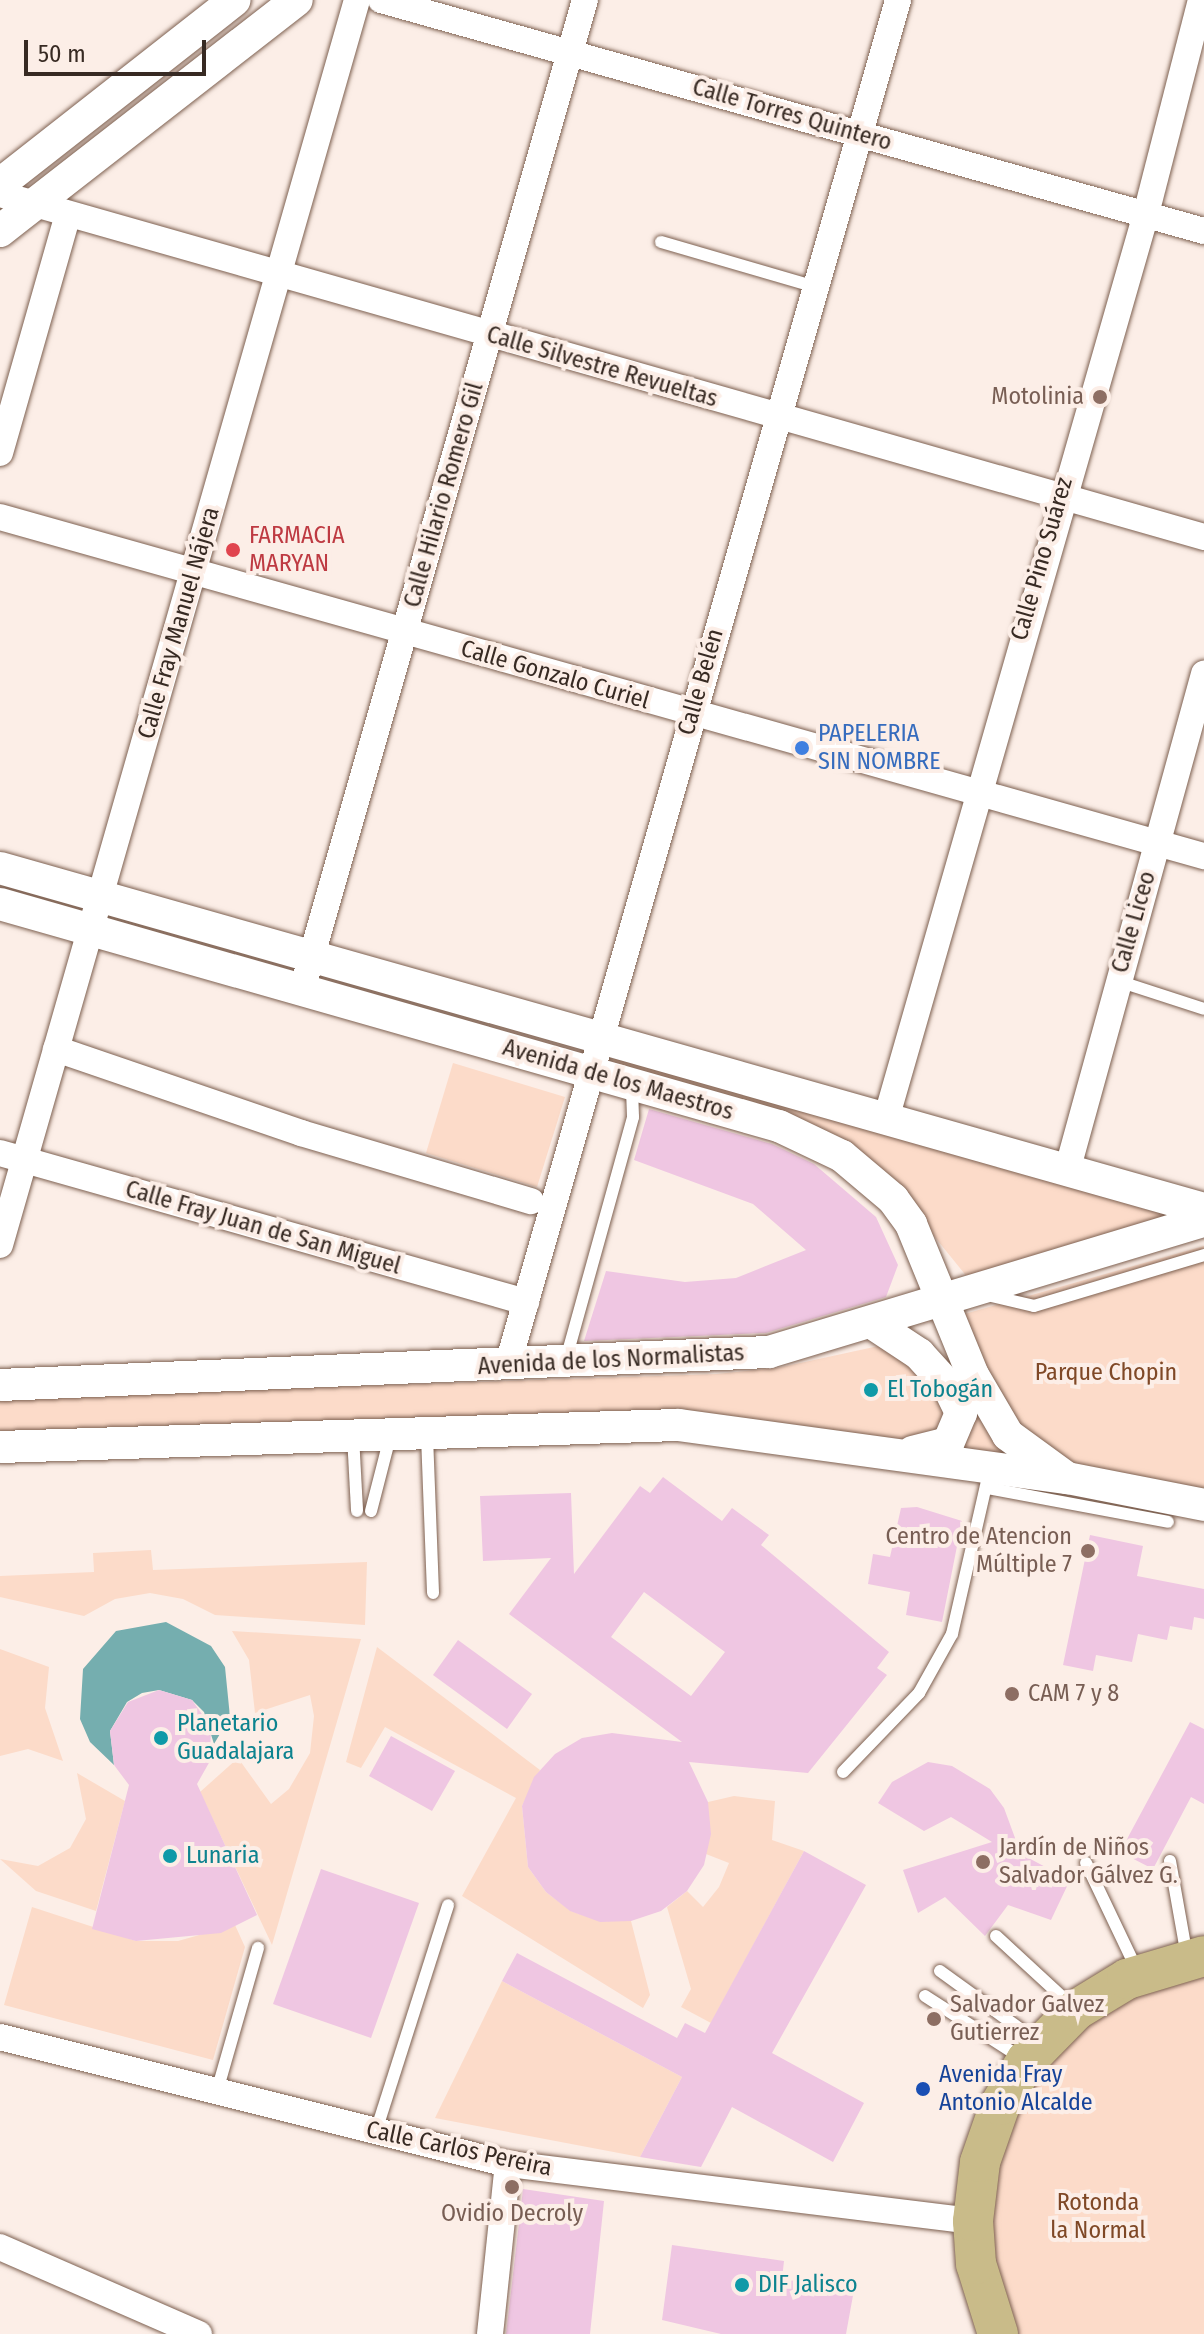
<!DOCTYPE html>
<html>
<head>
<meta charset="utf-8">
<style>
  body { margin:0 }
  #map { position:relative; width:1204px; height:2334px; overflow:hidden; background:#fceee7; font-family:"Fira Sans Condensed",sans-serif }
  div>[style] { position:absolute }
  .green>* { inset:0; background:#fcdbc9 }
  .water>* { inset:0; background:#75aeaf }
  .building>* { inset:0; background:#efc6e2 }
  .roads { filter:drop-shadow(0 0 2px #7d6050) drop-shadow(0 0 2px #7d6050) }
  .service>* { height:12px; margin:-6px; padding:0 6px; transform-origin:6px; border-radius:6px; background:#fff }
  .minor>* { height:26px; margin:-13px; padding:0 13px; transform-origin:13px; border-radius:13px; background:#fff }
  .tertiary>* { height:32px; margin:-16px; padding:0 16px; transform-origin:16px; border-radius:16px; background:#fff }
  .primary>* { height:40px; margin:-20px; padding:0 20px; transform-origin:20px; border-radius:20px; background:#c9bb89 }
  .dots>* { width:22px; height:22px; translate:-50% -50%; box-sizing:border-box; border:4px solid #fceee7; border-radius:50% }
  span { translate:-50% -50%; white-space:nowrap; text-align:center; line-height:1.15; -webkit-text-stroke:8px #fceee7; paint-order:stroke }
  .street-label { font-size:24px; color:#372a23 }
  .education-label { font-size:24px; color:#785e54 }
  .right { translate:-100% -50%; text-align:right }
  .left { translate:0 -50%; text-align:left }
  .health-label { font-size:24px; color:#be3a42 }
  .shop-label { font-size:24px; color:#366cbe }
  .park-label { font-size:24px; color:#7f4826 }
  .culture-label { font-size:24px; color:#0d838f }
  .transit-label { font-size:24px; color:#164399 }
  .scale { position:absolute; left:24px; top:40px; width:182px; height:36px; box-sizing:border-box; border:4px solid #372a23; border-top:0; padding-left:10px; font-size:24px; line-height:28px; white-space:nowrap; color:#372a23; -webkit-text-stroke:6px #fceee7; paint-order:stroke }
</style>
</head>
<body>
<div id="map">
  <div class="green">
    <div style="clip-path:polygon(616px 1055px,1172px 1217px,968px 1278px,882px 1172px,612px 1065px)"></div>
    <div style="clip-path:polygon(453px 1063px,565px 1097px,537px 1187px,426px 1153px)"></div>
    <div style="clip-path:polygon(1204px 1246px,1204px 1492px,1063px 1461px,1021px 1438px,954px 1317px)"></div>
    <div style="clip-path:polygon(888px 1344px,953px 1412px,924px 1443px,684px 1410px,0 1437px,0 1398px,716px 1374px,777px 1368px)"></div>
    <div style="clip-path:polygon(960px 1391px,1016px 1454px,954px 1452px)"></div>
    <div style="clip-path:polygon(151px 1550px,153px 1570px,367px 1562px,365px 1625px,215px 1615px,183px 1599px,150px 1593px,115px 1599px,84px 1616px,0 1597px,0 1576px,94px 1572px,93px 1553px)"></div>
    <div style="clip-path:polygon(232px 1631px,361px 1639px,272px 1945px,200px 1792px,238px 1758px,271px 1804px,289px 1789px,310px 1753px,314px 1716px,310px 1695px,255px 1713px,249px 1660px)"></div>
    <div style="clip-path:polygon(377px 1647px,540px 1770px,522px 1806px,528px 1867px,546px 1892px,571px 1911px,600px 1921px,631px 1921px,650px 1995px,643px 2008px,462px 1896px,516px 1798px,385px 1727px,361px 1768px,346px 1762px)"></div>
    <div style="clip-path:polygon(0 1649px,49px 1667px,45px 1708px,63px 1761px,28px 1749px,0 1756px)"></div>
    <div style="clip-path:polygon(77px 1773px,125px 1801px,96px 1911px,36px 1891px,0 1859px,38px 1866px,70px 1848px,86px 1819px)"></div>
    <div style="clip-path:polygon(734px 1796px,775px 1801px,772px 1840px,804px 1851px,711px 2023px,681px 2007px,691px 1989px,667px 1907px,687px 1891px,703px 1907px,719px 1887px,729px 1863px,706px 1854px,708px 1802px)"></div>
    <div style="clip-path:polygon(32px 1907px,136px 1941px,178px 1941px,235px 1925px,245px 1947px,213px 2060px,4px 2005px)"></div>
    <div style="clip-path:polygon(1204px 1972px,1204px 2334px,1017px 2334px,996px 2285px,988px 2228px,993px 2170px,1011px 2115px,1041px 2065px,1082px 2024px,1131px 1993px)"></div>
    <div style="clip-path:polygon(502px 1981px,682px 2077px,640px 2157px,435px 2118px)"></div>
  </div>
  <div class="water">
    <div style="clip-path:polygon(166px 1622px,211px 1646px,225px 1667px,230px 1717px,214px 1744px,204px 1712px,192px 1700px,159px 1690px,142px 1693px,127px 1702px,110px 1731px,114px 1765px,90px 1742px,80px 1719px,83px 1669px,116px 1631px)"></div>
  </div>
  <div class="building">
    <div style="clip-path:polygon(649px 1109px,772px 1144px,814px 1164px,876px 1217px,898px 1265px,886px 1297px,766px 1333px,584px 1341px,606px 1271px,685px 1282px,736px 1278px,806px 1250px,753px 1204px,634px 1160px)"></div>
    <div style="clip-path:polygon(evenodd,663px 1477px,722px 1521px,732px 1508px,769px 1535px,761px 1545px,889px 1652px,877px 1668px,887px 1675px,808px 1773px,689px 1762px,708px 1802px,711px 1834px,704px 1865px,687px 1891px,661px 1911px,631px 1921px,600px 1922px,570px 1911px,546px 1892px,528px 1867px,522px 1806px,534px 1777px,555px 1754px,582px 1738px,612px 1733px,682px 1742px,509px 1614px,551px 1558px,483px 1561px,480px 1496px,571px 1493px,574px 1574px,640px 1486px,650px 1493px,663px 1477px,644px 1592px,725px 1652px,691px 1696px,611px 1637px,644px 1592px)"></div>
    <div style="clip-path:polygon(917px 1507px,962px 1521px,942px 1622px,906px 1615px,910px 1592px,868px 1584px,873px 1554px,890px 1557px,901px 1508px)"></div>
    <div style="clip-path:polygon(1090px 1535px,1143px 1546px,1137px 1576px,1204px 1589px,1204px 1619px,1194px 1617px,1192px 1630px,1170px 1626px,1167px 1640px,1138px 1634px,1132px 1662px,1096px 1655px,1093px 1671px,1063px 1665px)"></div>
    <div style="clip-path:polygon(458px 1640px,532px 1694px,507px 1729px,433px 1675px)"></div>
    <div style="clip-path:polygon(159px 1690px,192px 1700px,211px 1727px,210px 1761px,197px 1784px,257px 1915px,221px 1933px,136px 1941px,92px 1929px,129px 1785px,114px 1765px,110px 1731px,128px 1702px)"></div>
    <div style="clip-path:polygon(1190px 1722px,1204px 1729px,1204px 1804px,1191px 1797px,1153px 1869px,1120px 1852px)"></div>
    <div style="clip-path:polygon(391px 1736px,455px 1771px,432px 1811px,369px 1776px)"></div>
    <div style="clip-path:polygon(928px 1762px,952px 1766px,990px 1789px,1004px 1808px,1021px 1854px,1070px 1880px,1051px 1920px,1008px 1905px,985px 1936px,945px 1897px,918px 1913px,903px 1870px,992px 1842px,951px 1817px,924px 1831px,878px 1803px,892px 1782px)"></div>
    <div style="clip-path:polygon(804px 1851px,866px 1885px,772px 2053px,864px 2103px,833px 2162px,732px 2107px,701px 2167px,640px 2157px,682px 2077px,502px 1981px,517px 1953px,677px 2038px,685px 2023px,705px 2033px)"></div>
    <div style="clip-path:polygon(321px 1869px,419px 1903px,371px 2038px,273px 2004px)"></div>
    <div style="clip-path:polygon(523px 2189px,604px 2201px,590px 2334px,506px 2334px)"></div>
    <div style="clip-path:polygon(672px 2245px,784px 2261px,782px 2279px,854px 2290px,846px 2334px,721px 2334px,662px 2320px)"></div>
  </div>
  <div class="roads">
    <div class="service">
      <div style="left:661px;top:242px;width:157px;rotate:16.2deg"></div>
      <div style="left:1118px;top:981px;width:90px;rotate:18deg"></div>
      <div style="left:987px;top:1295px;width:48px;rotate:13.2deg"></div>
      <div style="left:1034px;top:1306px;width:177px;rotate:-16.7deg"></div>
      <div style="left:566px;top:1359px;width:251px;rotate:-74.5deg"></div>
      <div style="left:633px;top:1117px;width:32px;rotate:-92deg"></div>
      <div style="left:353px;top:1436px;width:75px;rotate:86.9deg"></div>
      <div style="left:427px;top:1436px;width:157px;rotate:87.8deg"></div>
      <div style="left:987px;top:1488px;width:184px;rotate:10.6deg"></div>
      <div style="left:371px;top:1511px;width:76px;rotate:-75.6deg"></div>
      <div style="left:843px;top:1772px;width:110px;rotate:-46.1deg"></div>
      <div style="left:919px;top:1693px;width:68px;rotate:-60.8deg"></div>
      <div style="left:952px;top:1634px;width:170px;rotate:-77.1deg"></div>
      <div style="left:1170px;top:1861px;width:97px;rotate:79.9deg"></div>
      <div style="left:1086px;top:1863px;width:121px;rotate:64.5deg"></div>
      <div style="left:996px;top:1936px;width:105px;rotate:42.7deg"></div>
      <div style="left:940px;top:1971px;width:121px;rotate:35.9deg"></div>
      <div style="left:925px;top:1996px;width:117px;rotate:32.7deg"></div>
      <div style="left:217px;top:2091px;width:149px;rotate:-74deg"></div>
      <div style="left:376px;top:2131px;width:237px;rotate:-72.3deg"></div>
    </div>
    <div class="minor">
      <div style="left:381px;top:0;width:855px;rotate:15.68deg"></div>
      <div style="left:0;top:194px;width:1252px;rotate:15.9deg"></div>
      <div style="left:0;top:453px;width:248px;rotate:-74.1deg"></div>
      <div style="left:0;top:517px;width:1251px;rotate:15.73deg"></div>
      <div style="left:302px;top:990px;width:1030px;rotate:-74.05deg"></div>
      <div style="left:56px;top:1049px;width:259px;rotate:18.9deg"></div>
      <div style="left:301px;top:1133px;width:240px;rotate:16.5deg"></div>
      <div style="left:886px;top:1119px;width:942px;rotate:-73.97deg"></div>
      <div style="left:1146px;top:214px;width:221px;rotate:-75.6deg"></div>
      <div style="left:0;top:1153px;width:547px;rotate:15.82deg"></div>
      <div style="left:1067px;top:1171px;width:516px;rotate:-74.59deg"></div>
      <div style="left:0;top:1245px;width:1295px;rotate:-74deg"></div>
      <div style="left:508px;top:1364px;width:1419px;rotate:-74.04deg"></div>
      <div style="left:0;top:2037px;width:524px;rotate:14.04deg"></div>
      <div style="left:508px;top:2164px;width:468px;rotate:7deg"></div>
      <div style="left:0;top:2247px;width:217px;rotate:23.6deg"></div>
      <div style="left:490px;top:2334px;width:171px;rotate:-84deg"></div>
    </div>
    <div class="tertiary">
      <div style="left:0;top:184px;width:298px;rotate:-38.1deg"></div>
      <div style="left:0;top:231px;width:376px;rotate:-37.9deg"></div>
      <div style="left:0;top:868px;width:1251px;rotate:15.81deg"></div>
      <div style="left:0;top:904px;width:810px;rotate:15.91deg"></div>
      <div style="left:779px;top:1126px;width:70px;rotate:25.5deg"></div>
      <div style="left:842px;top:1156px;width:67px;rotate:40.1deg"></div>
      <div style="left:893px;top:1199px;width:31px;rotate:54deg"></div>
      <div style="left:911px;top:1224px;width:163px;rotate:67.7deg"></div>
      <div style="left:973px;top:1375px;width:69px;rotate:59.7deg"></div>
      <div style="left:1008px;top:1435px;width:73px;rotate:36.1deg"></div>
      <div style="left:875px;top:1325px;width:53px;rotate:33.4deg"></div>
      <div style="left:919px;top:1354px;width:43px;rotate:47.8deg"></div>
      <div style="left:948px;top:1386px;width:30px;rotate:64deg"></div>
      <div style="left:961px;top:1413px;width:33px;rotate:113deg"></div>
      <div style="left:948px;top:1443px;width:36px;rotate:166deg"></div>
      <div style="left:0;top:1385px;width:770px;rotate:-2.46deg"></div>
      <div style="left:769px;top:1352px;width:454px;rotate:-16.8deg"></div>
      <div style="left:0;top:1447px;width:679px;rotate:-1.86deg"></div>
      <div style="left:679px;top:1425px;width:392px;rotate:7.8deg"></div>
      <div style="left:1067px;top:1478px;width:140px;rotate:11.1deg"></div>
    </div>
    <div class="primary">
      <div style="left:998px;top:2334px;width:73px;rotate:-107.4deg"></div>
      <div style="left:976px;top:2264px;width:43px;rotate:-94deg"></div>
      <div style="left:973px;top:2221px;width:59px;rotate:-83.2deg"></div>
      <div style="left:980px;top:2162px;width:60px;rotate:-70.7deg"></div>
      <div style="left:1000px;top:2105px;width:51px;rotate:-59.4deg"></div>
      <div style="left:1026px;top:2061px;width:71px;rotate:-45.6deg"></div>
      <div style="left:1076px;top:2010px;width:60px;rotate:-31.3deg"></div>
      <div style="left:1127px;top:1979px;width:80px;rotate:-16.6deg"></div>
    </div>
  </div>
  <div class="dots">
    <div style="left:1100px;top:397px;background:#8d6e63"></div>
    <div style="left:233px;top:550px;background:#e0444e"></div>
    <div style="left:802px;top:748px;background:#3f7fe0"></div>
    <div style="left:871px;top:1390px;background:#0f9aa8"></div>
    <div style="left:1088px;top:1551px;background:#8d6e63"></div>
    <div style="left:1012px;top:1694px;background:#8d6e63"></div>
    <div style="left:161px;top:1738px;background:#0f9aa8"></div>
    <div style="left:170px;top:1856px;background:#0f9aa8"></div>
    <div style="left:983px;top:1862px;background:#8d6e63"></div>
    <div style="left:934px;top:2019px;background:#8d6e63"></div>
    <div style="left:923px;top:2089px;background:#1a4fb4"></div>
    <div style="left:512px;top:2187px;background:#8d6e63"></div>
    <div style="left:742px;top:2285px;background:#0f9aa8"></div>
  </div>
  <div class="street-label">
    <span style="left:792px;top:115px;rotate:16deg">Calle Torres Quintero</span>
    <span style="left:602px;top:367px;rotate:16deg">Calle Silvestre Revueltas</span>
    <span style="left:444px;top:495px;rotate:-74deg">Calle Hilario Romero Gil</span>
    <span style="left:1042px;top:559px;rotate:-74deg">Calle Pino Suárez</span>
    <span style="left:179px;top:623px;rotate:-74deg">Calle Fray Manuel Nájera</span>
    <span style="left:555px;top:675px;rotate:16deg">Calle Gonzalo Curiel</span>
    <span style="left:701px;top:682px;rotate:-74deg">Calle Belén</span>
    <span style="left:1134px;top:922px;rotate:-74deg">Calle Liceo</span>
    <span style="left:618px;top:1080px;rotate:16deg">Avenida de los Maestros</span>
    <span style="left:263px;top:1228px;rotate:16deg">Calle Fray Juan de San Miguel</span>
    <span style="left:611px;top:1360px;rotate:-3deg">Avenida de los Normalistas</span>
    <span style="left:459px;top:2149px;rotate:12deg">Calle Carlos Pereira</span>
  </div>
  <div class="education-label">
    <span class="right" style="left:1084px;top:397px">Motolinia</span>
    <span class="right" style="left:1072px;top:1551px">Centro de Atencion<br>Múltiple 7</span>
    <span class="left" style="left:1028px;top:1694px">CAM 7 y 8</span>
    <span class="left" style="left:999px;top:1862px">Jardín de Niños<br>Salvador Gálvez G.</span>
    <span class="left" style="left:950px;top:2019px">Salvador Galvez<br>Gutierrez</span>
    <span style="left:512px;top:2214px">Ovidio Decroly</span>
  </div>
  <div class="health-label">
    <span class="left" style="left:249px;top:550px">FARMACIA<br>MARYAN</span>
  </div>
  <div class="shop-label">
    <span class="left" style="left:818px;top:748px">PAPELERIA<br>SIN NOMBRE</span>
  </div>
  <div class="park-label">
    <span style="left:1106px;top:1373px">Parque Chopin</span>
    <span style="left:1098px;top:2217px">Rotonda<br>la Normal</span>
  </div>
  <div class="culture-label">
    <span class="left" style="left:887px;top:1390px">El Tobogán</span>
    <span class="left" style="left:177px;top:1738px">Planetario<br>Guadalajara</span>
    <span class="left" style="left:186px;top:1856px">Lunaria</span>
    <span class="left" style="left:758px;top:2285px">DIF Jalisco</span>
  </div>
  <div class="transit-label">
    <span class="left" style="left:939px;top:2089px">Avenida Fray<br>Antonio Alcalde</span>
  </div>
  <div class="scale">50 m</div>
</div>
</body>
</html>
